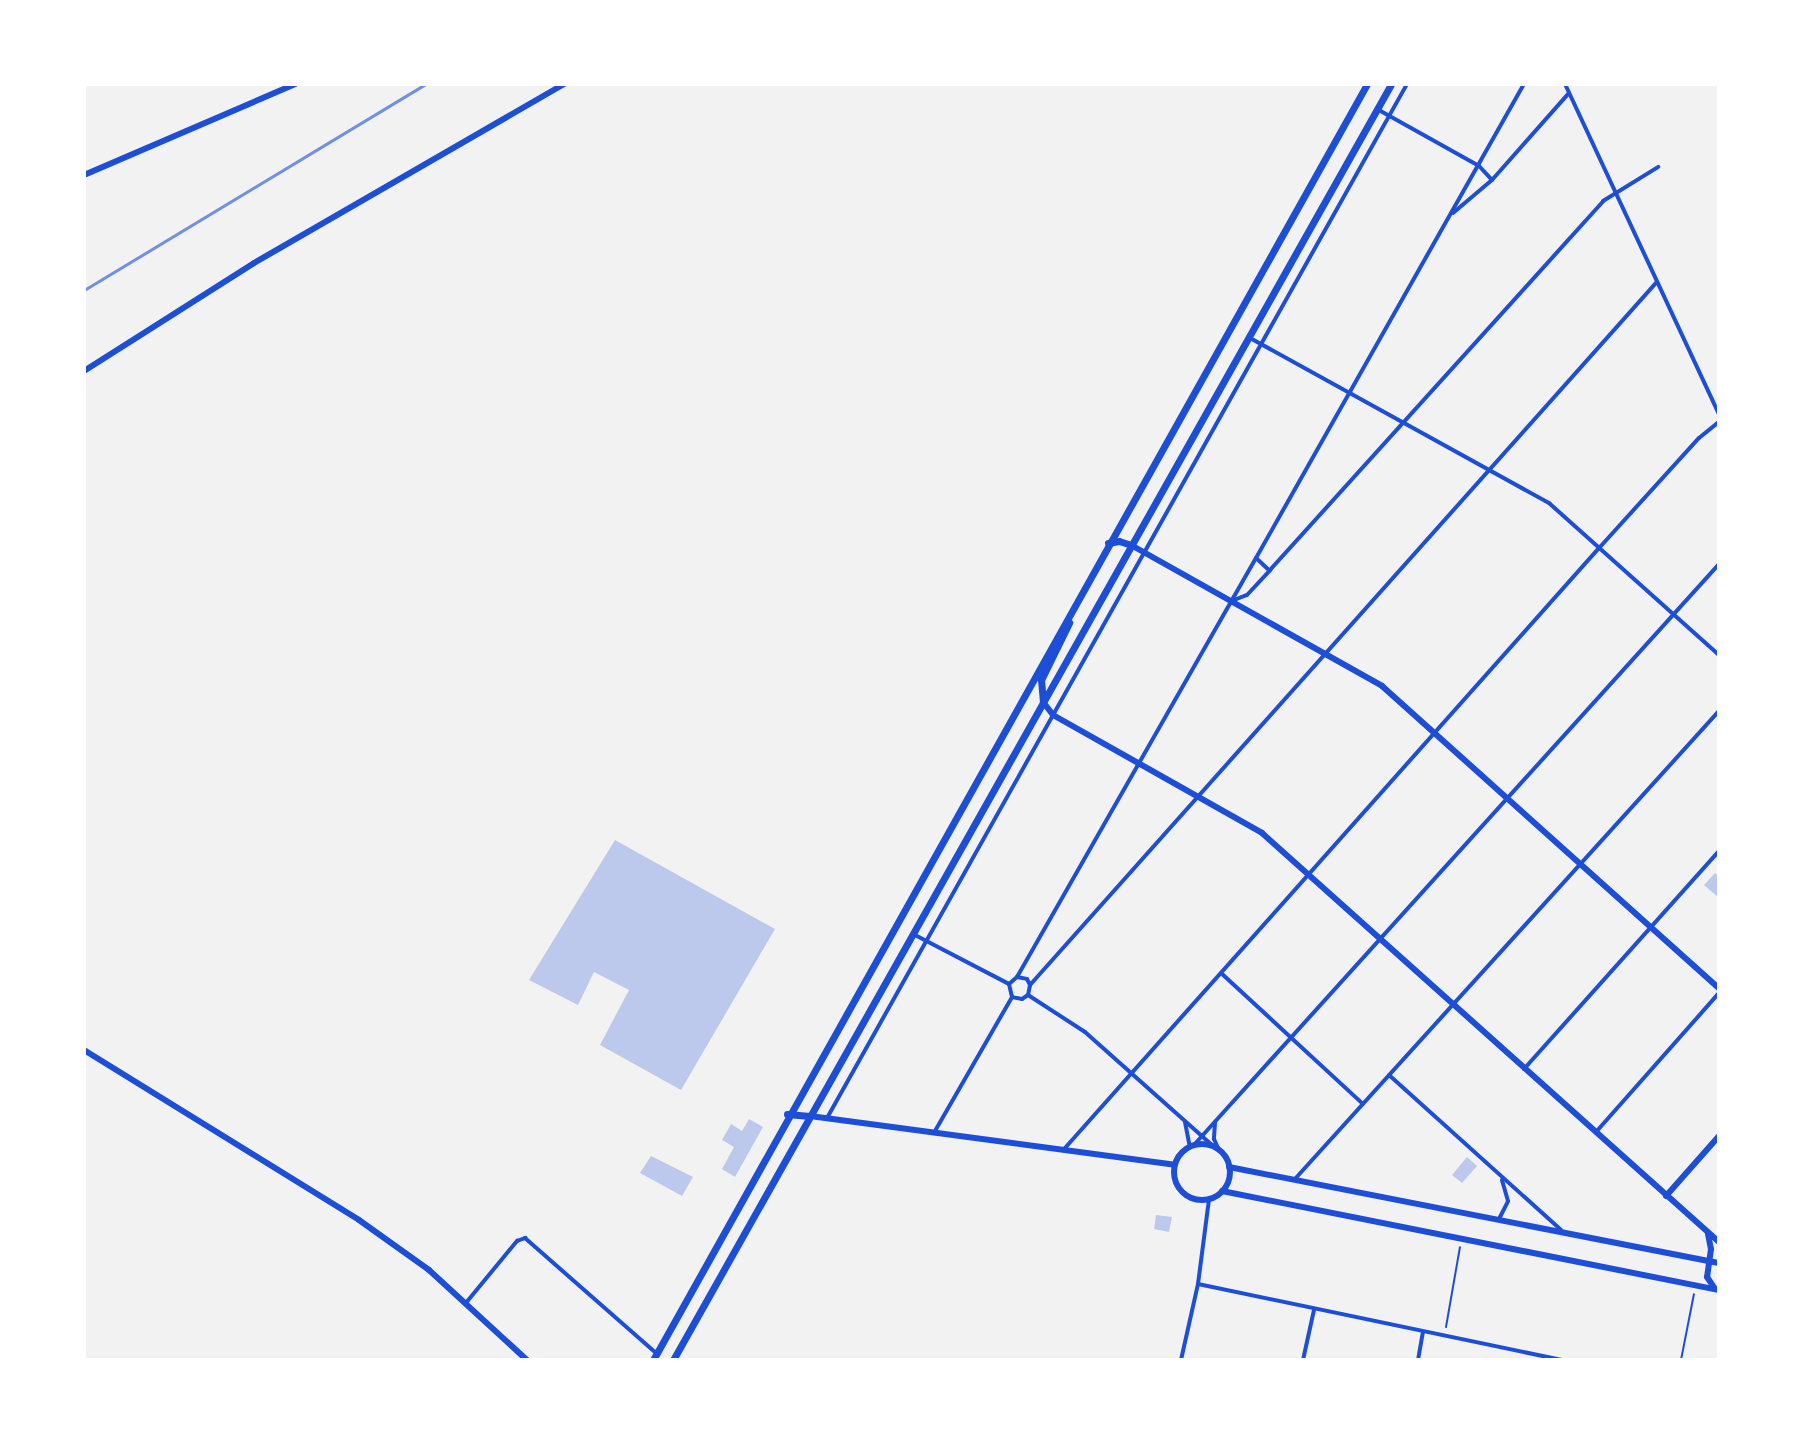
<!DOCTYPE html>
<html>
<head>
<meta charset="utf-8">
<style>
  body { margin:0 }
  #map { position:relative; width:1803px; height:1444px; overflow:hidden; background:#f2f2f2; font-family:"Exo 2",sans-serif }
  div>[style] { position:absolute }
  .building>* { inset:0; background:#bdc9ec }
  .path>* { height:2px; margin:-1px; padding:0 1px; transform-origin:1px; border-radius:1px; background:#1d4ed8 }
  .minor>* { height:4px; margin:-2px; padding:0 2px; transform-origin:2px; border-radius:2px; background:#1d4ed8 }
  .tertiary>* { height:6px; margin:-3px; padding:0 3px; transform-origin:3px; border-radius:3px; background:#1d4ed8 }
  .tertiary>.ring { margin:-3px; padding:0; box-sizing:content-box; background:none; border:6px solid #1d4ed8; border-radius:50% }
  .secondary>* { height:6px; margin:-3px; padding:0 3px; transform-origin:3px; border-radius:3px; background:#1d4ed8 }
  .trunk>* { height:7px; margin:-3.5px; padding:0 3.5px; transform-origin:3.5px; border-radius:3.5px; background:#1d4ed8 }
  .rail>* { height:3px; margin:-1.5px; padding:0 1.5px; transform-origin:1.5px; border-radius:1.5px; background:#7290e2 }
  span { translate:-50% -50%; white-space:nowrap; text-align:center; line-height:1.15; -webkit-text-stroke:6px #fff; paint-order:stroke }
  .frame { position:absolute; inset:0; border:86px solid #fff; pointer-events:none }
</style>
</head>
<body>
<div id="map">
  <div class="building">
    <div style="clip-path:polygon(615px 840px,775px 929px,681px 1090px,600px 1045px,629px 990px,594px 972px,578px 1005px,529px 980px)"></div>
    <div style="clip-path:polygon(1715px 873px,1719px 877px,1719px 898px,1704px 885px)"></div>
    <div style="clip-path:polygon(749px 1119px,763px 1127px,735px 1177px,722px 1169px,734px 1147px,722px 1140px,731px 1124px,742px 1131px)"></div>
    <div style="clip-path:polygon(651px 1156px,693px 1177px,682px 1196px,640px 1173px)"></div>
    <div style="clip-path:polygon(1467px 1157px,1477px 1166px,1462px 1183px,1452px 1175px)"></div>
    <div style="clip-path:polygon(1156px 1215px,1172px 1217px,1169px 1232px,1154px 1229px)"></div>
  </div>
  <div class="path">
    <div style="left:1446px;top:1327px;width:81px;rotate:-80.1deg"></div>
    <div style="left:1681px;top:1360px;width:67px;rotate:-78.9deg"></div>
  </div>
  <div class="minor">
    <div style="left:1565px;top:84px;width:364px;rotate:65deg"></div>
    <div style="left:1377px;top:109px;width:117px;rotate:29.2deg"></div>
    <div style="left:1479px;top:166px;width:19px;rotate:47deg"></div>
    <div style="left:1453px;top:213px;width:51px;rotate:-40.2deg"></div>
    <div style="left:1492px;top:180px;width:116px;rotate:-48.5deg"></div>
    <div style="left:1250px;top:338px;width:342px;rotate:28.9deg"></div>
    <div style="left:1549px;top:503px;width:228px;rotate:41.8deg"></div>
    <div style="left:1256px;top:558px;width:18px;rotate:43deg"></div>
    <div style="left:1234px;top:600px;width:14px;rotate:-21deg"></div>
    <div style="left:1247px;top:595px;width:34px;rotate:-47deg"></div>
    <div style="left:1270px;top:570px;width:497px;rotate:-47.9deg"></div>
    <div style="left:1603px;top:201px;width:65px;rotate:-31.7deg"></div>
    <div style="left:913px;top:934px;width:108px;rotate:27.5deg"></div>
    <div style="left:1221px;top:973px;width:193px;rotate:42.7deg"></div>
    <div style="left:1017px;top:977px;width:10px;rotate:11deg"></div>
    <div style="left:1027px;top:979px;width:7px;rotate:63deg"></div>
    <div style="left:1030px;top:985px;width:10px;rotate:101deg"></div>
    <div style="left:1028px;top:995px;width:7px;rotate:146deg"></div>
    <div style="left:1022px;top:999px;width:10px;rotate:-169deg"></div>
    <div style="left:1012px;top:997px;width:13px;rotate:-103deg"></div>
    <div style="left:1009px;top:984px;width:11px;rotate:-41deg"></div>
    <div style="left:1017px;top:977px;width:482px;rotate:-60.3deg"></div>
    <div style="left:1256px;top:558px;width:545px;rotate:-60.52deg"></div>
    <div style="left:1030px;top:985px;width:941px;rotate:-48.28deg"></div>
    <div style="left:1028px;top:995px;width:68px;rotate:33deg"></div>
    <div style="left:1085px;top:1032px;width:173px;rotate:41.7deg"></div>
    <div style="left:1524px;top:1069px;width:292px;rotate:-48.2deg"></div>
    <div style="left:1389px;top:1075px;width:232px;rotate:42deg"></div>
    <div style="left:827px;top:1118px;width:1186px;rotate:-60.71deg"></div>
    <div style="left:1185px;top:1122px;width:25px;rotate:79deg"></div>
    <div style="left:1215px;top:1123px;width:16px;rotate:94deg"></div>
    <div style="left:1214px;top:1139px;width:12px;rotate:66deg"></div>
    <div style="left:935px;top:1131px;width:155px;rotate:-60.1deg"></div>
    <div style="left:1596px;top:1132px;width:186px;rotate:-48.5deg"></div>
    <div style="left:1193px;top:1146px;width:784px;rotate:-47.89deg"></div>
    <div style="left:1065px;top:1148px;width:805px;rotate:-48.33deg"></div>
    <div style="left:1600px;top:547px;width:147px;rotate:-47.8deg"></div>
    <div style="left:1699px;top:438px;width:26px;rotate:-39deg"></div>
    <div style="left:1294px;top:1180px;width:633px;rotate:-47.82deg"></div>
    <div style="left:1499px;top:1219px;width:20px;rotate:-63deg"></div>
    <div style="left:1508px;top:1201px;width:22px;rotate:-106deg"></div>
    <div style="left:1198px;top:1284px;width:373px;rotate:11.8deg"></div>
    <div style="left:465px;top:1304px;width:82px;rotate:-50.5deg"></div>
    <div style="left:517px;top:1241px;width:9px;rotate:-21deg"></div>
    <div style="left:525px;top:1238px;width:174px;rotate:41.3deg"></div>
    <div style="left:1181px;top:1360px;width:78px;rotate:-77.4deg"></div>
    <div style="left:1198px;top:1284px;width:86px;rotate:-82.6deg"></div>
    <div style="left:1303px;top:1360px;width:51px;rotate:-77.6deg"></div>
    <div style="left:1418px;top:1360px;width:28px;rotate:-80deg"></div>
  </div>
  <div class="tertiary">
    <div style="left:1131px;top:545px;width:288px;rotate:29.3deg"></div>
    <div style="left:1382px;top:686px;width:453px;rotate:41.9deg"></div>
    <div style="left:1043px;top:702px;width:16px;rotate:52deg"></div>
    <div style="left:1053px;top:715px;width:240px;rotate:29.4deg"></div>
    <div style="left:1262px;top:833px;width:613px;rotate:41.83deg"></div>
    <div style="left:810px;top:1116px;width:368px;rotate:7.6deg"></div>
    <div class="ring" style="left:1174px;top:1144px;width:50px;height:50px"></div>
    <div style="left:1229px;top:1167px;width:499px;rotate:11.1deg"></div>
    <div style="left:1222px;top:1191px;width:507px;rotate:11.27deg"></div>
    <div style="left:1666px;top:1196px;width:80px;rotate:-48.5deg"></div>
    <div style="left:1708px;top:1234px;width:15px;rotate:79deg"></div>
    <div style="left:1711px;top:1249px;width:28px;rotate:98deg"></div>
    <div style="left:1707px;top:1277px;width:14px;rotate:56deg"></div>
  </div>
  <div class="secondary">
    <div style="left:84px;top:175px;width:230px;rotate:-23.3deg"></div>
    <div style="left:84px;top:371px;width:201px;rotate:-32.4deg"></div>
    <div style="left:254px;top:263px;width:358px;rotate:-30deg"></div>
    <div style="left:84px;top:1050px;width:323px;rotate:31.7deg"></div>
    <div style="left:359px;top:1220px;width:86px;rotate:35.5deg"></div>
    <div style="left:429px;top:1270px;width:133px;rotate:42.6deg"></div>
  </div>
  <div class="trunk">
    <div style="left:1108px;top:543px;width:11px;rotate:-10deg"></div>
    <div style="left:1119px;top:541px;width:13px;rotate:18deg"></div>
    <div style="left:1043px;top:702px;width:22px;rotate:-95deg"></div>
    <div style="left:1041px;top:680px;width:64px;rotate:-63.8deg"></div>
    <div style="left:787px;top:1114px;width:23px;rotate:5deg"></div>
    <div style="left:653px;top:1360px;width:1462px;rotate:-60.77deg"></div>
    <div style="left:673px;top:1360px;width:1464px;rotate:-60.63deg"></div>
  </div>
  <div class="rail">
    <div style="left:84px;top:290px;width:399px;rotate:-31.1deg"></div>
  </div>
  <div class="frame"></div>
</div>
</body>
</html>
